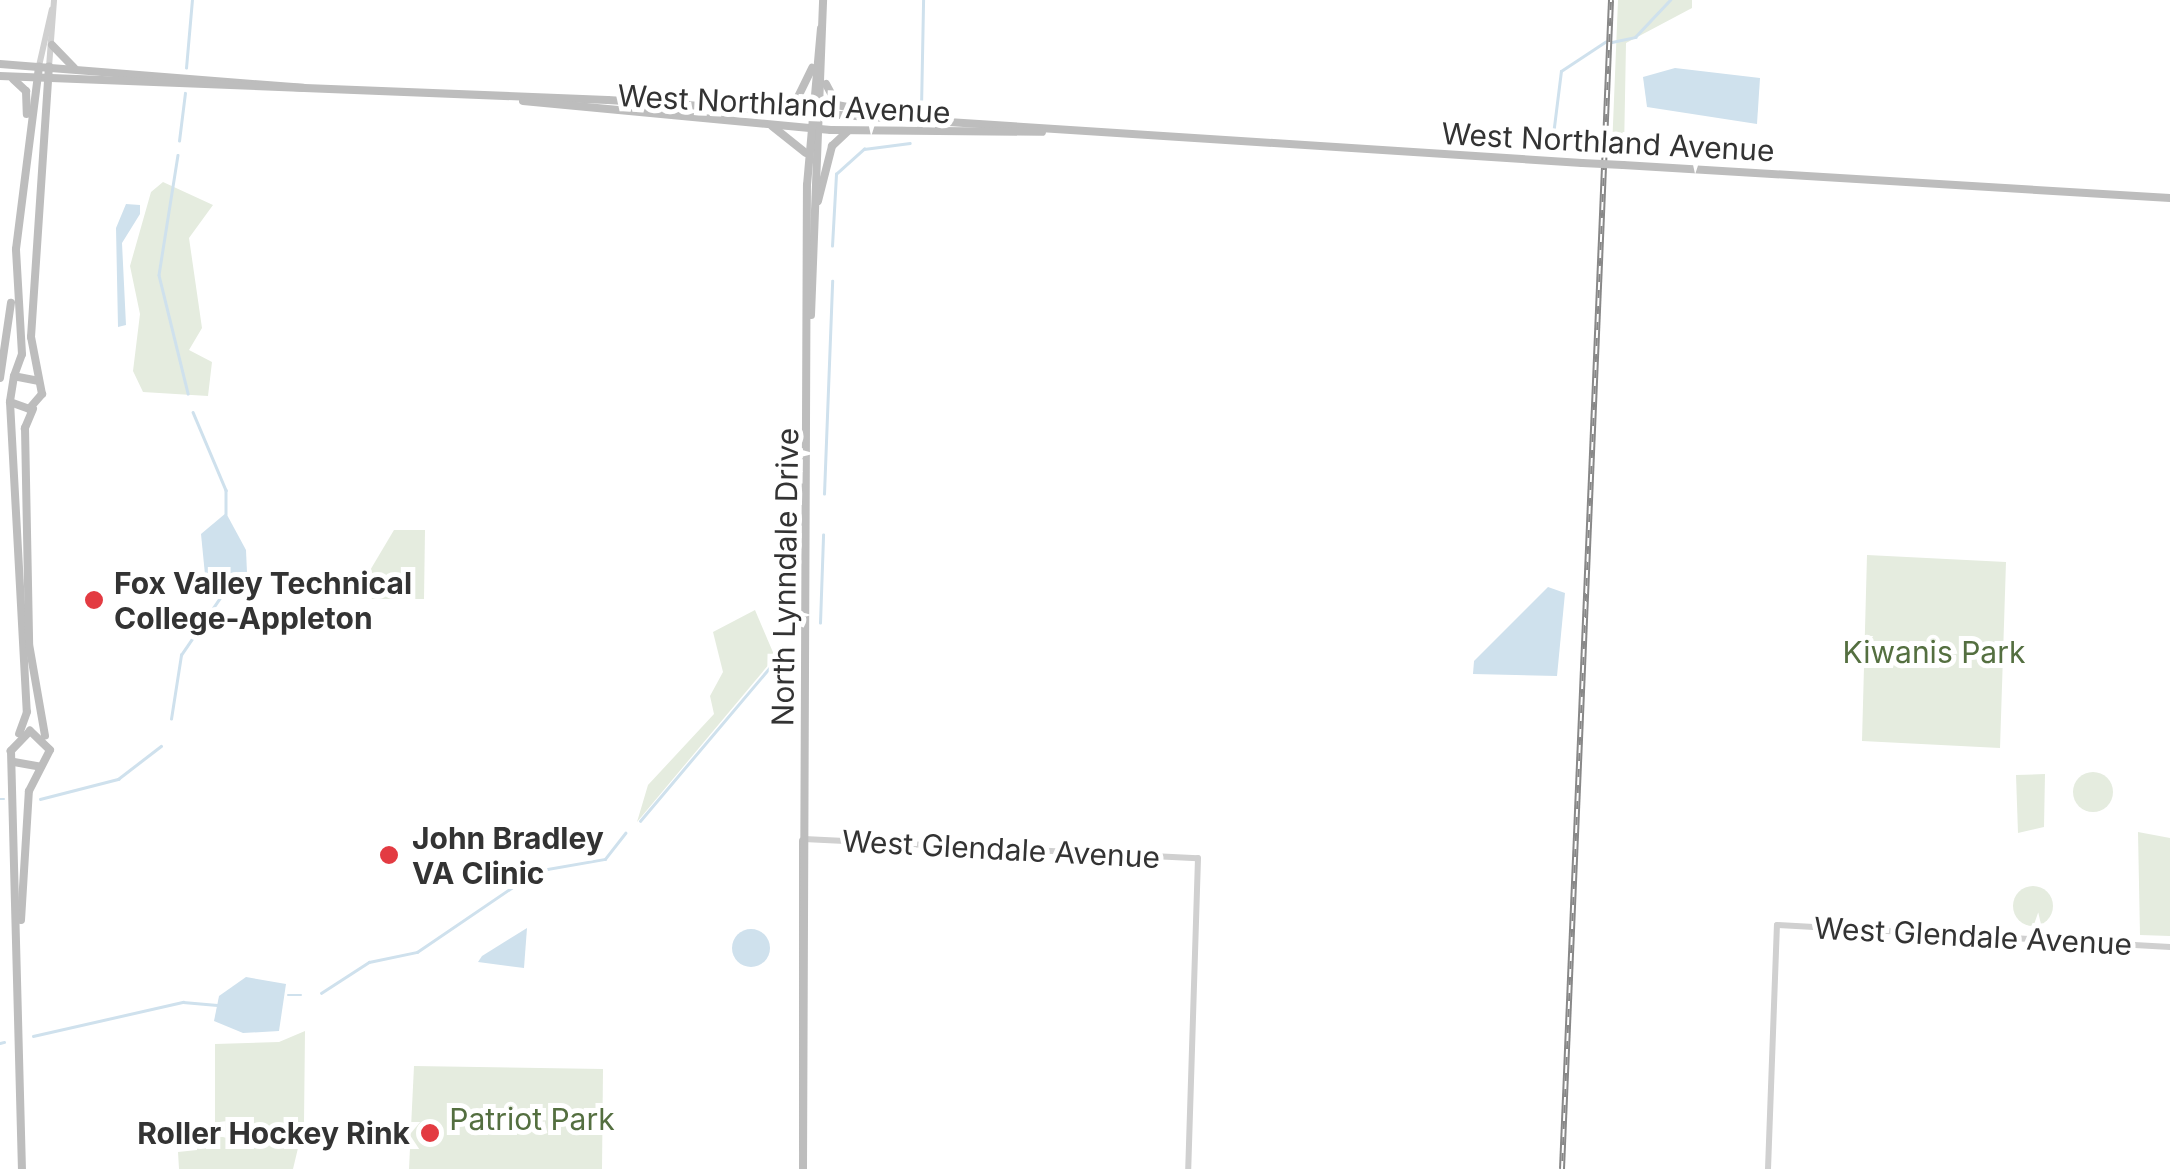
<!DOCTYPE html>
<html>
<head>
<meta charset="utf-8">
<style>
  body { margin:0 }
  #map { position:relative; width:2170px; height:1169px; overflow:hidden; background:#fff; font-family:Inter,sans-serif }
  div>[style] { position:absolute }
  .green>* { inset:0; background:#e5ecdf }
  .round { border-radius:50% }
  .water>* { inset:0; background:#cfe1ed }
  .stream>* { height:2.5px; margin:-1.25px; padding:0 1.25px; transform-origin:1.25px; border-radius:1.25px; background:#cfe1ed }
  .tertiary>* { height:6px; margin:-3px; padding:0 3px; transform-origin:3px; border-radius:3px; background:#d0d0d0 }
  .secondary>* { height:8px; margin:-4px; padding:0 4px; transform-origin:4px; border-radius:4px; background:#bdbdbd }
  .rail>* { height:6px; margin-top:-3px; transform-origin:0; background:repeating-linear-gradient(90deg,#fff 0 8px,#888 0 16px); box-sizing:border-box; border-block:2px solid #888 }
  .secondary-bridge>* { height:8px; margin:-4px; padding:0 4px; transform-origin:4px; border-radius:4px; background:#bdbdbd }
  .dots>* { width:28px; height:28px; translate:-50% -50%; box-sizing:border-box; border:5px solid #fff; border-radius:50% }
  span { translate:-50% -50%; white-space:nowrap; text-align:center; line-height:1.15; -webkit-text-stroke:10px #fff; paint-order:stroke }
  .street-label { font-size:30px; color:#333 }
  .poi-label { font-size:30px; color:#333; font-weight:700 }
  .left { translate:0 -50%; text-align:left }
  .right { translate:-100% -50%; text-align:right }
  .park-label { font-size:30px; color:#546f40 }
</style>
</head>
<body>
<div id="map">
  <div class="green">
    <div style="clip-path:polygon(1618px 0,1692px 0,1692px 8px,1626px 43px,1624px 151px,1612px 149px)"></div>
    <div style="clip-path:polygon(163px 182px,213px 205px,189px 238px,202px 328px,189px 350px,212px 362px,208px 396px,143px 392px,133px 371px,140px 314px,130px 266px,151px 192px)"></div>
    <div style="clip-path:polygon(394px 530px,425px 530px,424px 599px,353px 599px)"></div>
    <div style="clip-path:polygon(1867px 555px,2006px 562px,2000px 748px,1862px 741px)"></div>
    <div style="clip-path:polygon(755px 610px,775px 657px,637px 822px,648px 785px,714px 714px,710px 696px,723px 672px,713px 632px)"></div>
    <div class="round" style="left:2073px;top:772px;width:40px;height:40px"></div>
    <div style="clip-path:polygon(2045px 774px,2044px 827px,2018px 833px,2016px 775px)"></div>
    <div style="clip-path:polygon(2138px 832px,2170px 838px,2170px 936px,2140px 935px)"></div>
    <div class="round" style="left:2013px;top:886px;width:40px;height:40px"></div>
    <div style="clip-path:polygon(305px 1031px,304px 1123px,293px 1169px,179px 1169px,178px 1152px,197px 1150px,197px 1125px,215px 1124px,215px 1044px,279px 1042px)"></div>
    <div style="clip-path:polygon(414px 1066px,603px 1069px,602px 1169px,409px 1169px)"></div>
  </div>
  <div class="water">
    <div style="clip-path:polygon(1675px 68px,1760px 78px,1757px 124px,1647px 107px,1643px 77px)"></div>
    <div style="clip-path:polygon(126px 204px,140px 205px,140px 214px,122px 243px,126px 325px,118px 327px,116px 228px)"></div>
    <div style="clip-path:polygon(226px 513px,246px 550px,247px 573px,207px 595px,201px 534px)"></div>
    <div style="clip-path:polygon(1548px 587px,1565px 593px,1557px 676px,1473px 674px,1474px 661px)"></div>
    <div style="clip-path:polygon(527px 928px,524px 968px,478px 962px,482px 956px)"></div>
    <div class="round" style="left:732px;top:929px;width:38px;height:38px"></div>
    <div style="clip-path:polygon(246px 977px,286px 984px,279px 1031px,243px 1033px,214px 1021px,219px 996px)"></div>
  </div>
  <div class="stream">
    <div style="left:1612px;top:42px;width:24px;rotate:-12deg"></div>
    <div style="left:1635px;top:37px;width:51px;rotate:-46.6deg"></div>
    <div style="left:186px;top:68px;width:68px;rotate:-85deg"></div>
    <div style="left:921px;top:109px;width:109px;rotate:-88.9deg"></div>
    <div style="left:1553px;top:135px;width:64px;rotate:-82.9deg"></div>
    <div style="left:1561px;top:71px;width:53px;rotate:-33.4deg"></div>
    <div style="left:179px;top:141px;width:48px;rotate:-82.9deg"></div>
    <div style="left:178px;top:155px;width:121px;rotate:99deg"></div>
    <div style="left:159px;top:275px;width:122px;rotate:76.2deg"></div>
    <div style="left:832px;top:246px;width:72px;rotate:-86.8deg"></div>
    <div style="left:836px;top:174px;width:38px;rotate:-42deg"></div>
    <div style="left:864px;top:149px;width:46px;rotate:-7.4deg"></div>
    <div style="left:193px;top:412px;width:85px;rotate:67.1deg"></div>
    <div style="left:226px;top:490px;width:24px;rotate:90deg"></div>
    <div style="left:824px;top:494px;width:213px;rotate:-87.8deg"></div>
    <div style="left:820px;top:623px;width:88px;rotate:-88deg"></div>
    <div style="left:171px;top:719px;width:65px;rotate:-81.1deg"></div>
    <div style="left:181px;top:655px;width:76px;rotate:-55.7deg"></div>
    <div style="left:0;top:799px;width:4px"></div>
    <div style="left:40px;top:799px;width:81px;rotate:-14.4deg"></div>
    <div style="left:118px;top:779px;width:54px;rotate:-37.5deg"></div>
    <div style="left:640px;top:821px;width:228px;rotate:-49.8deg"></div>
    <div style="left:321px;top:993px;width:57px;rotate:-32.9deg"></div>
    <div style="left:369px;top:962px;width:49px;rotate:-11.8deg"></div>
    <div style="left:417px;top:952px;width:144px;rotate:-34.2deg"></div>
    <div style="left:536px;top:871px;width:70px;rotate:-9.9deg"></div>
    <div style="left:605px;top:859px;width:33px;rotate:-52deg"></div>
    <div style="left:288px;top:995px;width:13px"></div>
    <div style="left:33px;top:1036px;width:154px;rotate:-12.8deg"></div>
    <div style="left:183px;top:1002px;width:34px;rotate:5deg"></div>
    <div style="left:0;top:1043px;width:4px;rotate:-14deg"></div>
  </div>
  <div class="tertiary">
    <div style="left:39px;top:66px;width:58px;rotate:-77.2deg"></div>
    <div style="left:49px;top:67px;width:67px;rotate:-85.7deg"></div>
    <div style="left:804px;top:839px;width:394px;rotate:2.8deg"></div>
    <div style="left:1198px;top:858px;width:311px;rotate:91.8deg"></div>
    <div style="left:1768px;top:1169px;width:244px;rotate:-87.9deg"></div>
    <div style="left:1777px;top:925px;width:394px;rotate:3.2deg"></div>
  </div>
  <div class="secondary">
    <div style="left:52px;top:45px;width:32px;rotate:46deg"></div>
    <div style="left:0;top:64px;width:304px;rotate:4.5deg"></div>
    <div style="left:0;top:76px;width:608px;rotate:2.26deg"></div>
    <div style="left:608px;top:100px;width:976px;rotate:3.7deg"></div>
    <div style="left:13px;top:79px;width:18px;rotate:43deg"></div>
    <div style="left:26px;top:91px;width:23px;rotate:88deg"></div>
    <div style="left:826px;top:84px;width:24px;rotate:62deg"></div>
    <div style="left:837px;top:105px;width:25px;rotate:11deg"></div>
    <div style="left:523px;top:101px;width:309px;rotate:5.4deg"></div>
    <div style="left:831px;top:130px;width:211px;rotate:0.5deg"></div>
    <div style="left:779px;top:107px;width:18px;rotate:-19deg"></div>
    <div style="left:796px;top:101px;width:37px;rotate:-64deg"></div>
    <div style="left:772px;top:126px;width:43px;rotate:38.5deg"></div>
    <div style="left:1623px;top:165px;width:548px;rotate:3.45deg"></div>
    <div style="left:818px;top:201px;width:57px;rotate:-75.7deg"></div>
    <div style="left:832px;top:146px;width:21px;rotate:-43deg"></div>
    <div style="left:811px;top:315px;width:315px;rotate:-87.8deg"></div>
    <div style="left:14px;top:376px;width:23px;rotate:-70deg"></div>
    <div style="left:22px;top:354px;width:105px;rotate:-93.3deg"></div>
    <div style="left:16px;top:249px;width:184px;rotate:-82.8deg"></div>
    <div style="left:0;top:378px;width:76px;rotate:-81.7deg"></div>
    <div style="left:39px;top:381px;width:25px;rotate:-169deg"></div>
    <div style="left:14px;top:376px;width:26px;rotate:99deg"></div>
    <div style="left:10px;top:402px;width:20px;rotate:20deg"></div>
    <div style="left:29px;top:409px;width:20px;rotate:-49deg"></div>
    <div style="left:42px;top:394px;width:58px;rotate:-100.9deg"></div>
    <div style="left:31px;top:337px;width:271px;rotate:-86.2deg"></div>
    <div style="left:10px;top:402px;width:310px;rotate:86.9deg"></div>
    <div style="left:27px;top:712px;width:23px;rotate:110deg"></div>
    <div style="left:33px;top:409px;width:21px;rotate:113deg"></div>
    <div style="left:25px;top:428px;width:216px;rotate:88.9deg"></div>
    <div style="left:29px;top:644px;width:93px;rotate:80.1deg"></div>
    <div style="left:14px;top:762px;width:27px;rotate:10deg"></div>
    <div style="left:803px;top:841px;width:308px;rotate:90deg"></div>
    <div style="left:21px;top:920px;width:129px;rotate:-86.5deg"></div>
    <div style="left:29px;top:791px;width:46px;rotate:-62.9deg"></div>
    <div style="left:50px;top:750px;width:28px;rotate:-136deg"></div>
    <div style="left:30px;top:731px;width:28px;rotate:134deg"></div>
    <div style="left:11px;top:751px;width:418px;rotate:88.5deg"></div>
    <div style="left:803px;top:1169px;width:984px;rotate:-89.77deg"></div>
    <div style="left:807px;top:185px;width:157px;rotate:-84.9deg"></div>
  </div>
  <div class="rail">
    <div style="left:1562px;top:1169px;width:1170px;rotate:-87.6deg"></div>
  </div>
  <div class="secondary-bridge">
    <div style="left:1582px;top:163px;width:41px;rotate:2.8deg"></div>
  </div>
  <div class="dots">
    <div style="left:94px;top:600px;background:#e33b42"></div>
    <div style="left:389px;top:855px;background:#e33b42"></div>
    <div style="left:430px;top:1133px;background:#e33b42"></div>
  </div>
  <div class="street-label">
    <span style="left:784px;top:104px;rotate:3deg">West Northland Avenue</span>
    <span style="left:1608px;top:142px;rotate:3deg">West Northland Avenue</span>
    <span style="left:785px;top:577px;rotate:-89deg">North Lynndale Drive</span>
    <span style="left:1001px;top:849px;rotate:3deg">West Glendale Avenue</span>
    <span style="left:1973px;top:936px;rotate:3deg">West Glendale Avenue</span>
  </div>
  <div class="poi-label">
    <span class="left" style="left:114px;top:600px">Fox Valley Technical<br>College-Appleton</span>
    <span class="left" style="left:412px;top:855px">John Bradley<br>VA Clinic</span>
    <span class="right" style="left:410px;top:1133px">Roller Hockey Rink</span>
  </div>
  <div class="park-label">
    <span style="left:1934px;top:652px">Kiwanis Park</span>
    <span style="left:532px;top:1119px">Patriot Park</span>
  </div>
</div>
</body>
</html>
